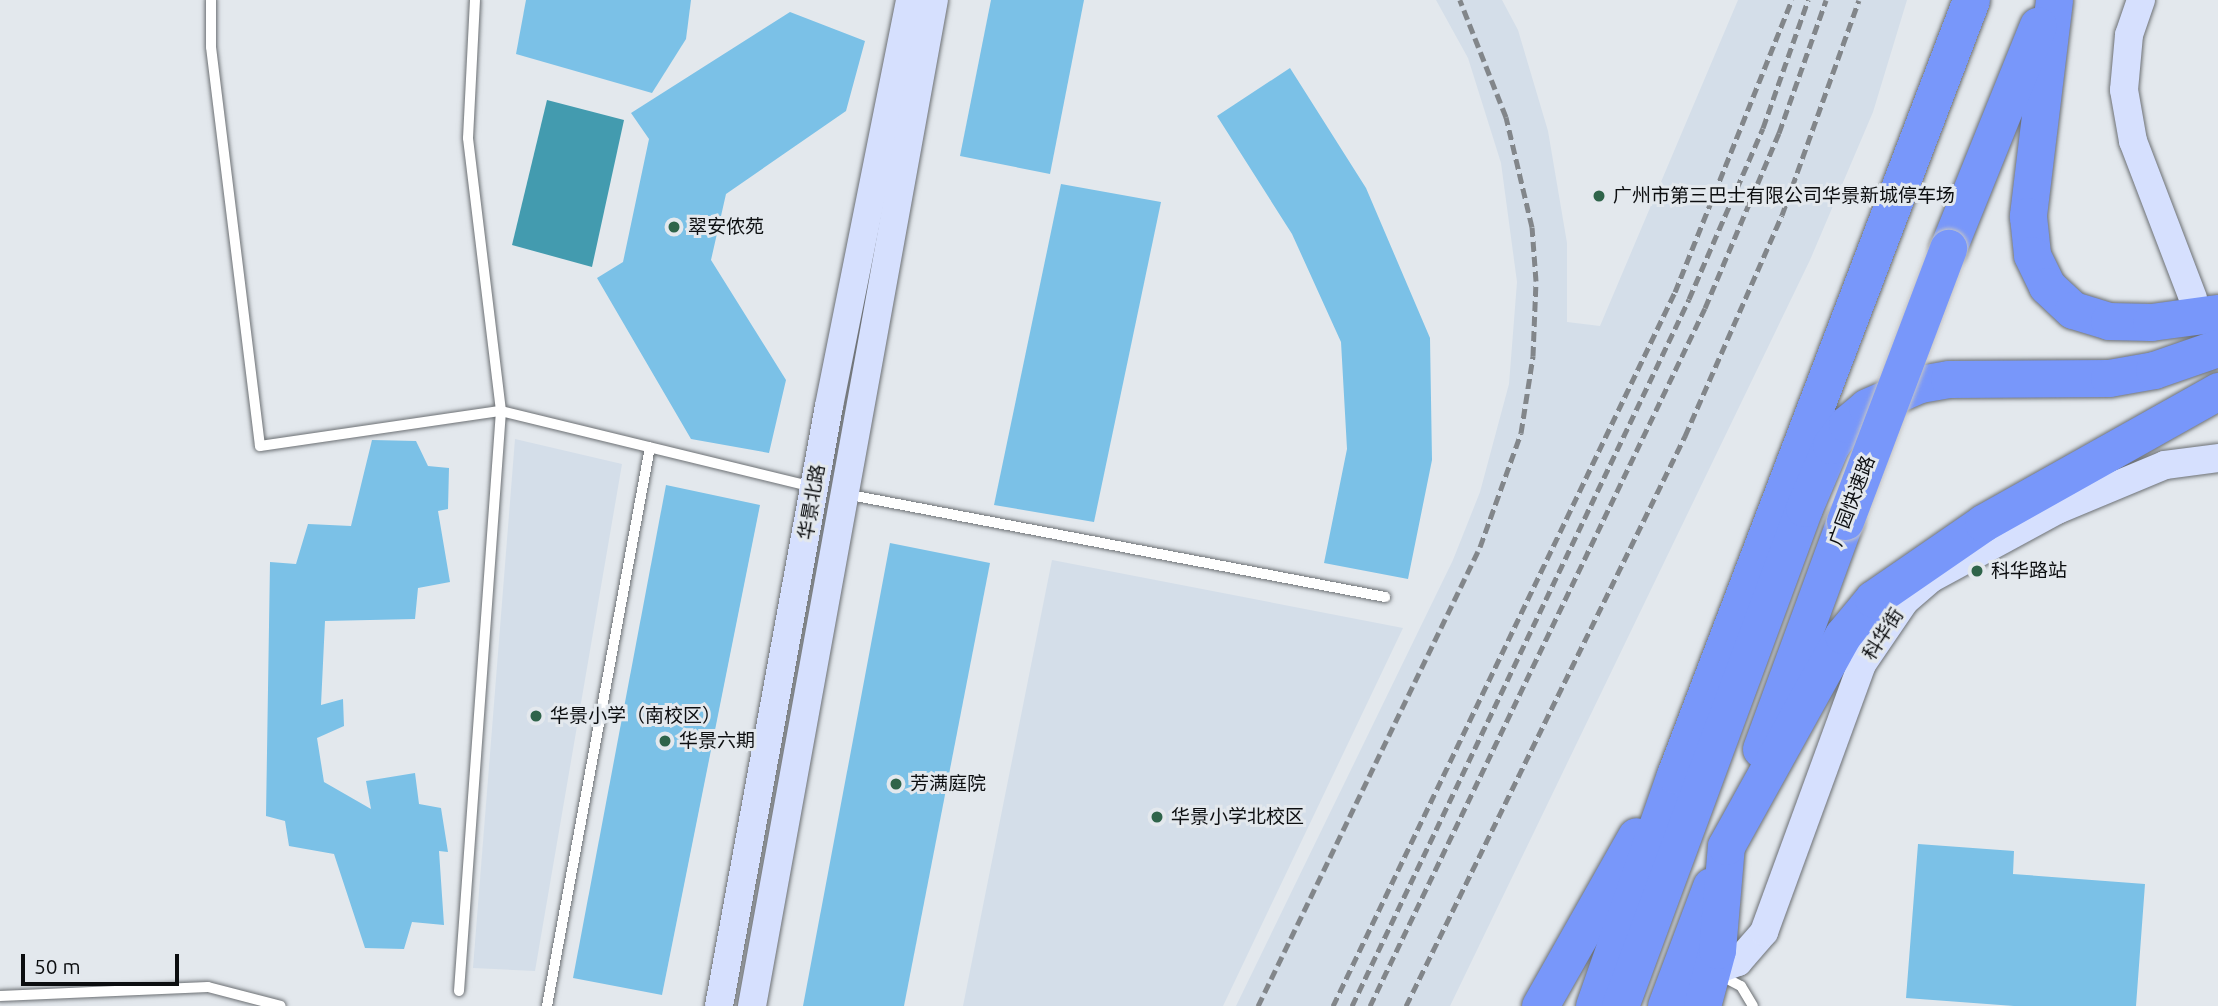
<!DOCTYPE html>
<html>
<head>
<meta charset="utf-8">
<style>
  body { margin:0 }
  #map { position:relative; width:2218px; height:1006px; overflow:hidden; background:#e3e8ed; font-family:Ubuntu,"Noto Sans SC",sans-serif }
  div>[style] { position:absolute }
  .built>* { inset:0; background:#d4dee9 }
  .water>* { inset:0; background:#439baf }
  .building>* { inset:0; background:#7bc1e7 }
  .roads { filter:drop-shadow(0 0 2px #6c7074) drop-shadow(0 0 2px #6c7074) }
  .lane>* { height:10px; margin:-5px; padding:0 5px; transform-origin:5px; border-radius:5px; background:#fff }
  .secondary>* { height:28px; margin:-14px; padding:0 14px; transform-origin:14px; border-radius:14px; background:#d6e0fe }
  .highway>* { height:37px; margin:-18.5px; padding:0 18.5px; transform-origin:18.5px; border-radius:18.5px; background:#7897fa }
  .rail>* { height:5px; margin-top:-2.5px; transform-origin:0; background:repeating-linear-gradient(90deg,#82868a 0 10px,transparent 0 15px) }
  .bridges { filter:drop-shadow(0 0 2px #c5c5c6) drop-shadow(0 0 2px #c5c5c6) }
  .highway-bridge>* { height:37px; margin:-18.5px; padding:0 18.5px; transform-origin:18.5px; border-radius:18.5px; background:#7897fa }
  .dots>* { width:19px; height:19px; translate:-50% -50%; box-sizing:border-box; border:4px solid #e3e8ed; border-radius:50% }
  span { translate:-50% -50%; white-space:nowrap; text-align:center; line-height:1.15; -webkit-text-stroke:6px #e3e8ed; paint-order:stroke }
  .poi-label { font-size:19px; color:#0c0e10 }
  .left { translate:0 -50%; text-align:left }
  .street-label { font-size:19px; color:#0c0e10 }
  .scale { position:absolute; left:21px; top:954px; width:158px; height:32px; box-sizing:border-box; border:4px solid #0c0e10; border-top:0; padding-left:9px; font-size:21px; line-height:24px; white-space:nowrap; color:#0c0e10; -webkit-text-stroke:5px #e3e8ed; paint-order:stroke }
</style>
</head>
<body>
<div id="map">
  <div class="built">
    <div style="clip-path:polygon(1436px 0,1502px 0,1518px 30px,1548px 131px,1567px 243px,1567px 322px,1600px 326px,1738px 0,1907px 0,1873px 112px,1810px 260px,1450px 1006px,1236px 1006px,1453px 560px,1480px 492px,1509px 384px,1517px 282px,1501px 163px,1468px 58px)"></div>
    <div style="clip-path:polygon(515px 439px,622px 464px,535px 971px,473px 968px)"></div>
    <div style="clip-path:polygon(1052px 560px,1403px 628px,1223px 1006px,963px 1006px)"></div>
  </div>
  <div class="water">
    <div style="clip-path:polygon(547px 100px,624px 120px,592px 267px,512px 245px)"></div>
  </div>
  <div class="building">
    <div style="clip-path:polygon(526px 0,691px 0,686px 39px,652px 93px,516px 54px)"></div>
    <div style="clip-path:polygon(991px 0,1084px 0,1050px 174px,960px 156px)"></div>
    <div style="clip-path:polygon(790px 12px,865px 41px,846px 111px,726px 194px,711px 260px,786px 380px,769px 453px,691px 439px,597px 278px,623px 262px,649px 139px,631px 113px)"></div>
    <div style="clip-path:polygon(1290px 68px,1366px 188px,1430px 338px,1432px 460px,1408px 579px,1324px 563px,1347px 449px,1341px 342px,1292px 234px,1217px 116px)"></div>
    <div style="clip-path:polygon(1061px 184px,1161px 202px,1094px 522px,994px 505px)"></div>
    <div style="clip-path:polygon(372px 440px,416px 441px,428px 466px,449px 468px,448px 509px,438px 511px,450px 582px,418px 588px,415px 619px,325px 621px,321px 705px,343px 699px,344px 726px,317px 738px,324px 782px,371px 809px,366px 781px,415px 773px,419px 804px,441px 808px,448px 852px,439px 851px,444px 925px,412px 922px,404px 949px,365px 948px,334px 854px,289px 846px,285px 821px,266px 816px,270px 562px,296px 564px,308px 524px,351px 526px)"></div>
    <div style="clip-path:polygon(666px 485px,760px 505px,662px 995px,573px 978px)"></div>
    <div style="clip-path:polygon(890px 543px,990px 563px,904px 1006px,803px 1006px)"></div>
    <div style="clip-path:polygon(1918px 844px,2014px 851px,2013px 874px,2145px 884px,2136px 1006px,2014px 1006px,1906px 998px)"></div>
  </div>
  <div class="roads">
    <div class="lane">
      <div style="left:211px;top:0;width:47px;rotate:90deg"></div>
      <div style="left:211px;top:47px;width:402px;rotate:83deg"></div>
      <div style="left:260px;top:446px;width:244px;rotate:-8.3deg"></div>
      <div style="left:501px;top:411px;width:275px;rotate:-96.9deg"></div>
      <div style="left:468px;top:138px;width:138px;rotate:-87.1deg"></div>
      <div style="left:845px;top:494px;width:550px;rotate:10.8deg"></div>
      <div style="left:1718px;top:974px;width:26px;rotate:28deg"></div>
      <div style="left:1741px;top:986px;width:23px;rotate:59deg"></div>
      <div style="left:459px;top:991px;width:582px;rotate:-85.86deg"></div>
      <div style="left:501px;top:411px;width:320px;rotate:13.7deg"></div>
      <div style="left:0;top:996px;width:208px;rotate:-2.5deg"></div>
      <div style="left:208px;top:987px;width:75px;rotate:14.6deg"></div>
      <div style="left:547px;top:1006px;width:568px;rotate:-79.56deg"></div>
    </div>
    <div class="secondary">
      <div style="left:2141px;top:0;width:37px;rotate:109deg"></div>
      <div style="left:2129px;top:35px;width:55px;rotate:95.2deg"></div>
      <div style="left:2124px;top:90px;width:52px;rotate:80deg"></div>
      <div style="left:2133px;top:141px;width:168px;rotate:69.1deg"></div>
      <div style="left:1713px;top:971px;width:27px;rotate:-20deg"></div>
      <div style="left:1738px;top:962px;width:40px;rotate:-49deg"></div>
      <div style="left:1764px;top:932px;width:285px;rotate:-69.9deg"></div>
      <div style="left:1862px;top:664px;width:76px;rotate:-55.7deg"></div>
      <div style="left:1905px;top:601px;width:33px;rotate:-41deg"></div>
      <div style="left:1930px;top:579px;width:145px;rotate:-28.5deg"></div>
      <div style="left:2057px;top:510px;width:117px;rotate:-22.6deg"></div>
      <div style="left:2165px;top:465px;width:53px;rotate:-7.5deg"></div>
      <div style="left:719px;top:1006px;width:610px;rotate:-79.61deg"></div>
      <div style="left:829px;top:406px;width:414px;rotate:-78.7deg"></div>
      <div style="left:752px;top:1006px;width:1022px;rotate:-79.75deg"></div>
    </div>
    <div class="highway">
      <div style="left:2054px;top:0;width:218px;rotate:96.9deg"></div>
      <div style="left:2028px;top:216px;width:39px;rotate:84deg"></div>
      <div style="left:2032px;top:255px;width:34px;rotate:64deg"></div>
      <div style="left:2047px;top:286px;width:35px;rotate:43deg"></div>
      <div style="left:2073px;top:310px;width:38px;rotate:17deg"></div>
      <div style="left:2109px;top:321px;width:42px;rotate:1.4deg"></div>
      <div style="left:2151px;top:322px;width:68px;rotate:-7.7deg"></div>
      <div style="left:1948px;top:248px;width:240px;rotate:-68deg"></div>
      <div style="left:1761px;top:749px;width:243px;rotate:-69.8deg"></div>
      <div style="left:1540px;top:1006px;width:195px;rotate:-60.5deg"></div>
      <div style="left:1594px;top:1006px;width:245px;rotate:-70.7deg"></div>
      <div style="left:1675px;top:775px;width:830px;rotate:-69.1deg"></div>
      <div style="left:1620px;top:1006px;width:531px;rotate:-69.72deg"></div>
      <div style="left:1804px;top:508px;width:69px;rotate:-66.8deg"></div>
      <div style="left:1831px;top:445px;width:26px;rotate:-53deg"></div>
      <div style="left:1847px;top:424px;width:26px;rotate:-40deg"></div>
      <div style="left:1867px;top:407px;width:58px;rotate:-23.5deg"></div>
      <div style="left:1920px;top:384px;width:29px;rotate:-10deg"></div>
      <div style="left:1949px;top:379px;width:160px;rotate:-0.4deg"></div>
      <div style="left:2109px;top:378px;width:46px;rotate:-10.1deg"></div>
      <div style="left:2154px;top:370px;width:68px;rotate:-19deg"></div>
      <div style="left:1666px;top:1006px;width:128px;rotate:-69.4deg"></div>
      <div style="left:1702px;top:1006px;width:58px;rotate:-75deg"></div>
      <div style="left:1717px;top:950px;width:104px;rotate:-85.1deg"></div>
      <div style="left:1726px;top:846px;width:241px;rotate:-61deg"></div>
      <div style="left:1843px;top:635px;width:47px;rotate:-50.2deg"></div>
      <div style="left:1873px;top:599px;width:134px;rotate:-34.6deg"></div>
      <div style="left:1983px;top:523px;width:270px;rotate:-29.3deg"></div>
    </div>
  </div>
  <div class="rail">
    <div style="left:1258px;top:1006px;width:510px;rotate:-64.19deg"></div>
    <div style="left:1480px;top:547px;width:121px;rotate:-70.2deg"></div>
    <div style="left:1521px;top:433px;width:78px;rotate:-81.1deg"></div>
    <div style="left:1533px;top:356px;width:75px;rotate:-87.7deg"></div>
    <div style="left:1536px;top:281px;width:54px;rotate:-94.2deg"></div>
    <div style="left:1532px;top:227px;width:113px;rotate:-103.3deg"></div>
    <div style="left:1506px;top:117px;width:126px;rotate:-111.5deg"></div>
    <div style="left:1333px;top:1006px;width:792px;rotate:-64.41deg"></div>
    <div style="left:1675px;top:292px;width:315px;rotate:-68.2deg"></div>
    <div style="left:1352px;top:1006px;width:783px;rotate:-64.51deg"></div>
    <div style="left:1689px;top:299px;width:186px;rotate:-66.6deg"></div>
    <div style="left:1763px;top:128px;width:136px;rotate:-70.6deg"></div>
    <div style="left:1370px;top:1006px;width:774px;rotate:-64.36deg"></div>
    <div style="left:1705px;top:308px;width:190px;rotate:-67.1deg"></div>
    <div style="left:1779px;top:133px;width:141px;rotate:-70.5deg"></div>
    <div style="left:1406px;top:1006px;width:635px;rotate:-63.92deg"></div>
    <div style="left:1685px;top:436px;width:241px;rotate:-66.3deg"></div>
    <div style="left:1782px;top:215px;width:228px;rotate:-70.3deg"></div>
  </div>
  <div class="bridges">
    <div class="highway-bridge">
      <div style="left:1845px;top:521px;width:292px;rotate:-69.3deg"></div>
    </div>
  </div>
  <div class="dots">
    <div style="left:1599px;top:196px;background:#2f644a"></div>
    <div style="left:674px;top:227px;background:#2f644a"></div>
    <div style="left:1977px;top:571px;background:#2f644a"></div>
    <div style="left:536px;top:716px;background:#2f644a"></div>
    <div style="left:665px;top:741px;background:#2f644a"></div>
    <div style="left:896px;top:784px;background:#2f644a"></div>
    <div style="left:1157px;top:817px;background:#2f644a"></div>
  </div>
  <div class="poi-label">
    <span class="left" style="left:1613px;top:196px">广州市第三巴士有限公司华景新城停车场</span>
    <span class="left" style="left:688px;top:227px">翠安侬苑</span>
    <span class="left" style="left:1991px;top:571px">科华路站</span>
    <span class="left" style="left:550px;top:716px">华景小学（南校区）</span>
    <span class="left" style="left:679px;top:741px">华景六期</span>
    <span class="left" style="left:910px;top:784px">芳满庭院</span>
    <span class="left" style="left:1171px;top:817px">华景小学北校区</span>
  </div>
  <div class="street-label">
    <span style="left:1852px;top:501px;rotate:-69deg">广园快速路</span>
    <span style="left:812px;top:502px;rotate:-80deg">华景北路</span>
    <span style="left:1883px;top:634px;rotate:-57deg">科华街</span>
  </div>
  <div class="scale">50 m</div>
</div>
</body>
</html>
